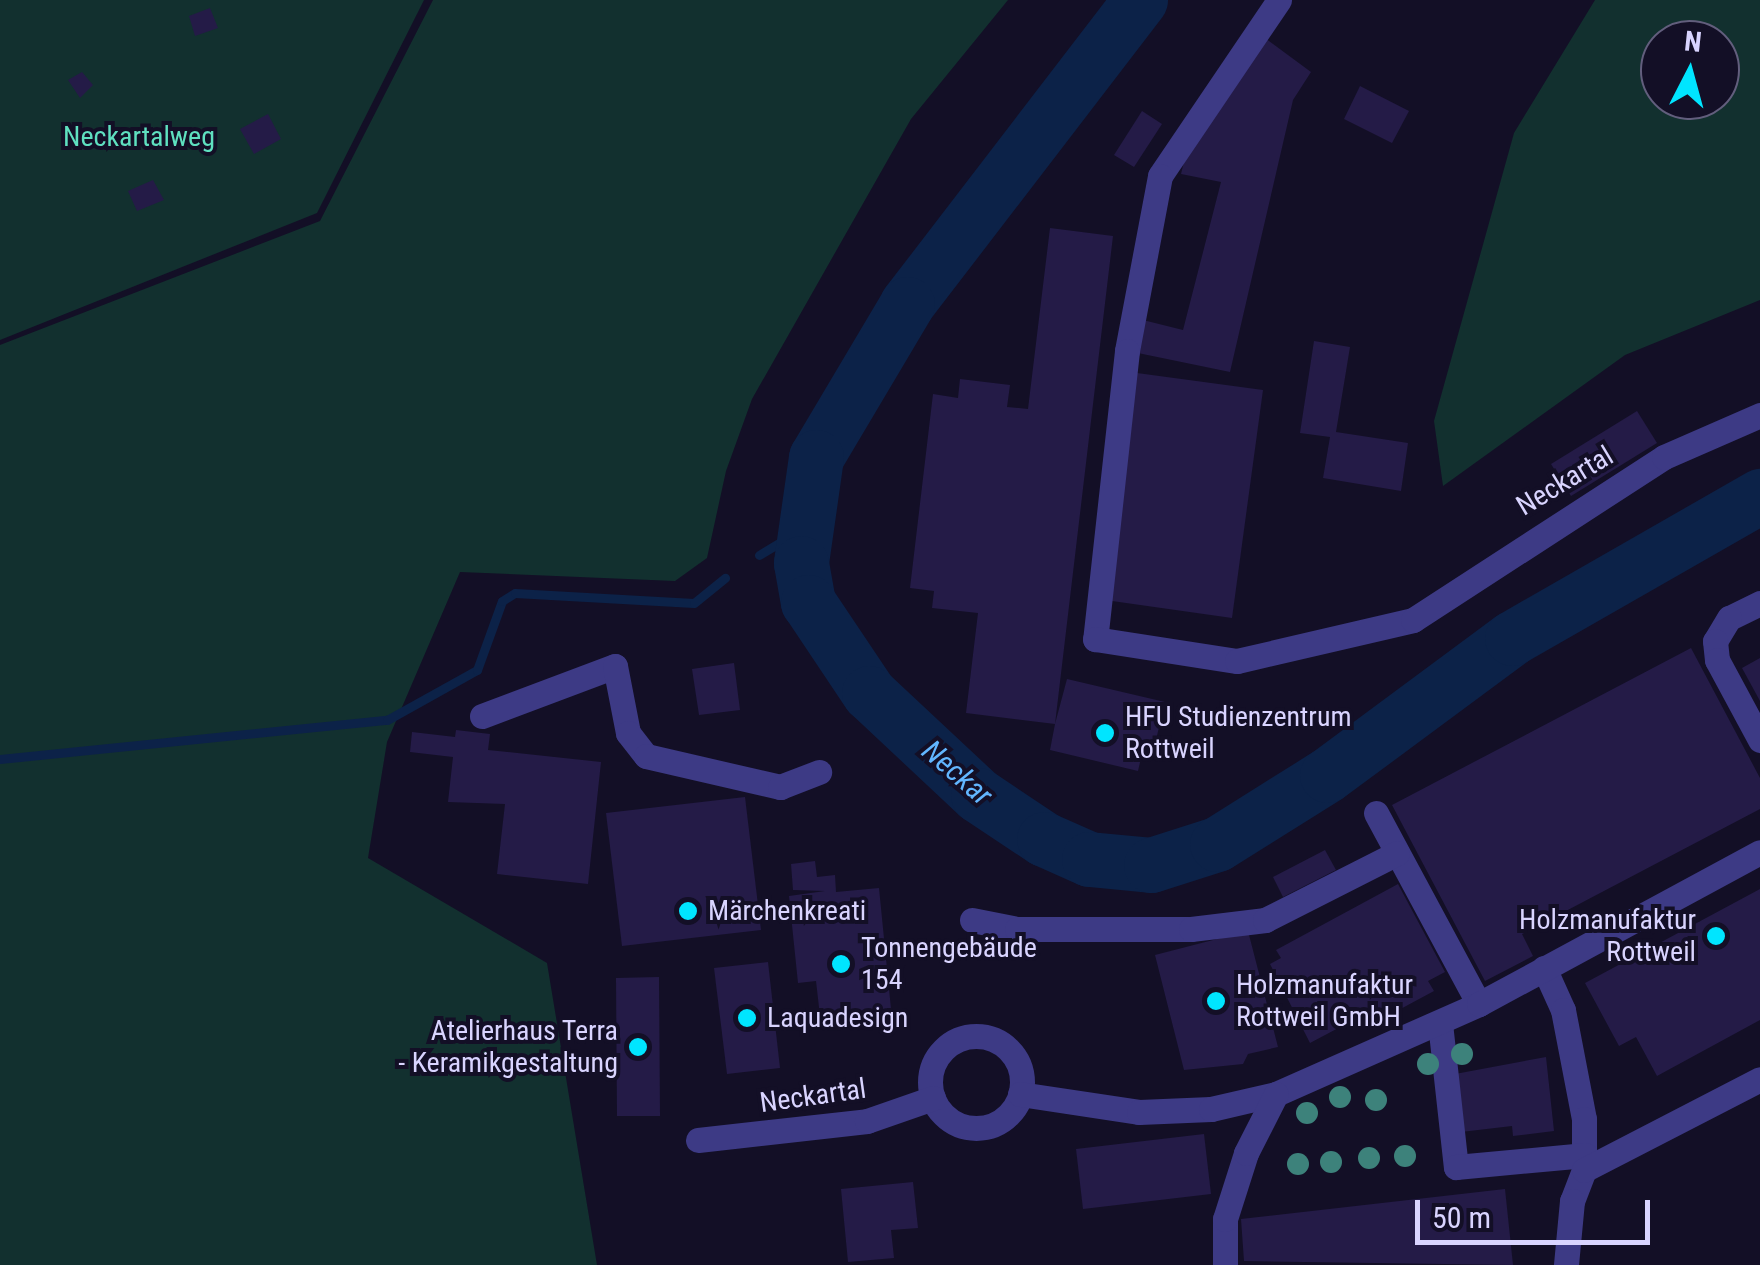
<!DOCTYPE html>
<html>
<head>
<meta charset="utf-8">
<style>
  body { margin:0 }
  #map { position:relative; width:1760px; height:1265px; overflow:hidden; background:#130f26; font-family:"Roboto Condensed",sans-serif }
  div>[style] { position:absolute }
  .green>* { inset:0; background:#12302f }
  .stream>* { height:9px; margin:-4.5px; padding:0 4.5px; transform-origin:4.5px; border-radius:4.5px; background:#0c2248 }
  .river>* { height:55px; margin:-27.5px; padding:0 27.5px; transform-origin:27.5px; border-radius:27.5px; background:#0c2248 }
  .building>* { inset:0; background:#241b47 }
  .minor>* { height:25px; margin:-12.5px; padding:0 12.5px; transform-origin:12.5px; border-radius:12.5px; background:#3d3a85 }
  .minor>.ring { margin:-12.5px; padding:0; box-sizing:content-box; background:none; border:25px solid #3d3a85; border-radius:50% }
  .trees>* { width:22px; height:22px; margin:-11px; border-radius:50%; background:#3d827b }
  .dots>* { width:28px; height:28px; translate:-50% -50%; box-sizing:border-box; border:5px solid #130f26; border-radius:50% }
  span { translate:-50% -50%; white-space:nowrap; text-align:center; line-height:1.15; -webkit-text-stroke:8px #130f26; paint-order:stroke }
  .park-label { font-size:28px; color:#5fe0c0 }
  .street-label { font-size:28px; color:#d9d4ff }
  .poi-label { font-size:28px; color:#d9d4ff }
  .left { translate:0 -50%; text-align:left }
  .right { translate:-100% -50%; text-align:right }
  .water-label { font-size:30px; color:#62b6ff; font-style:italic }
  .north { position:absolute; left:1640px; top:20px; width:100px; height:100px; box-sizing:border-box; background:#130f26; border:2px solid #625e7d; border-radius:50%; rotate:6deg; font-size:28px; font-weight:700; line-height:40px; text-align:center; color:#d9d4ff }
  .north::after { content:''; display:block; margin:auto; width:35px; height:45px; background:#00e5ff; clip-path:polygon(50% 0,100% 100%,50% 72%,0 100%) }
  .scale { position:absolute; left:1415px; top:1200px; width:235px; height:45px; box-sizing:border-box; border:5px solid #d9d4ff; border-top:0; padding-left:12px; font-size:30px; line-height:35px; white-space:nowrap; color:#d9d4ff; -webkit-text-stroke:8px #130f26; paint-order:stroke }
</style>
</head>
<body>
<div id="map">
  <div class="green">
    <div style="clip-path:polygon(0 0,424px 0,317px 213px,0 340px)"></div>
    <div style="clip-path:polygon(433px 0,1008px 0,911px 119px,752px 399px,726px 471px,707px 558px,675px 581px,460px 572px,387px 742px,368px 858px,547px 963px,597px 1265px,0 1265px,0 345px,320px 221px)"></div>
    <div style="clip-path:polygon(evenodd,1595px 0,1760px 0,1760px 300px,1625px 355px,1443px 486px,1434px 421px,1514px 133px,1595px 0,1660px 40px,1720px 40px,1720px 100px,1660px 100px,1660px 40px)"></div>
  </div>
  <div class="stream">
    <div style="left:759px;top:555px;width:52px;rotate:-31deg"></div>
    <div style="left:0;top:759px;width:389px;rotate:-5.8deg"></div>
    <div style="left:387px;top:720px;width:103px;rotate:-29.1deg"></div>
    <div style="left:477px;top:670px;width:73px;rotate:-70.1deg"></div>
    <div style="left:502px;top:601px;width:15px;rotate:-32deg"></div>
    <div style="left:515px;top:593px;width:179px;rotate:3.2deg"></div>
    <div style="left:694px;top:603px;width:40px;rotate:-39deg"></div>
  </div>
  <div class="river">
    <div style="left:1140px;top:0;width:383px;rotate:127.5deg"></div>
    <div style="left:907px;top:304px;width:178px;rotate:120.7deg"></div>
    <div style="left:816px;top:457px;width:107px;rotate:98.1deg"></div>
    <div style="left:801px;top:563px;width:40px;rotate:80deg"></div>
    <div style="left:808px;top:602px;width:110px;rotate:56.2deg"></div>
    <div style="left:869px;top:693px;width:149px;rotate:43.1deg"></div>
    <div style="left:978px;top:795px;width:79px;rotate:33.7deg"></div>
    <div style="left:1044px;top:839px;width:49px;rotate:24deg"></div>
    <div style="left:1089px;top:859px;width:62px;rotate:5.5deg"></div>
    <div style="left:1151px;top:865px;width:69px;rotate:-17.7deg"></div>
    <div style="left:1217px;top:844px;width:130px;rotate:-32.1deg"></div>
    <div style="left:1327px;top:775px;width:230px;rotate:-36.5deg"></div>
    <div style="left:1512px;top:638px;width:286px;rotate:-29.8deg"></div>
  </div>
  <div class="building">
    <div style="clip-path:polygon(210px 8px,218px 28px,195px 36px,189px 16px)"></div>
    <div style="clip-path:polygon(1261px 35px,1311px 72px,1293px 100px,1230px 372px,1133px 352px,1143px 320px,1183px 330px,1221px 182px,1181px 174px,1189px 141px)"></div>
    <div style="clip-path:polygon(82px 72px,93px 85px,80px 98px,68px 80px)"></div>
    <div style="clip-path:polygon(1360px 86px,1409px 111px,1392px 143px,1344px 119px)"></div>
    <div style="clip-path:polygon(1142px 111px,1162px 124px,1134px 167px,1114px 155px)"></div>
    <div style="clip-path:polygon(268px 114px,281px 139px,254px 154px,240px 129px)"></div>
    <div style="clip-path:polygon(153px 180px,164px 200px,137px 211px,128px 191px)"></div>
    <div style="clip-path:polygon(1050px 228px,1113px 236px,1055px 724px,1067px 679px,1165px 702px,1155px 744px,1145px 741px,1138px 771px,1050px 750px,1055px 724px,966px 713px,978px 613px,932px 608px,934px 591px,910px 588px,933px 394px,958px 398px,960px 379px,1010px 385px,1007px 407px,1028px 409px)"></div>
    <div style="clip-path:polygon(1314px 341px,1350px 347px,1336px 432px,1408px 443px,1401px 491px,1323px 478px,1330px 437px,1300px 433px)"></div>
    <div style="clip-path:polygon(1137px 373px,1263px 390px,1232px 618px,1105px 600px)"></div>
    <div style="clip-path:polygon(1637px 411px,1657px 443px,1571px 496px,1551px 464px)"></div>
    <div style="clip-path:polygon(1691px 648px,1760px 778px,1760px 809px,1522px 934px,1533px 956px,1485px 981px,1392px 805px)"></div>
    <div style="clip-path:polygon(1760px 658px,1760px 701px,1742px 668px)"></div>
    <div style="clip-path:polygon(734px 663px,740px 710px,699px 715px,692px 669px)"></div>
    <div style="clip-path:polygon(456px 730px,490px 734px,488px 750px,601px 762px,588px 884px,497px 874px,505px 804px,448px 802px,453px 757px,410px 752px,412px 732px,455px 737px)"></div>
    <div style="clip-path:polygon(745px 797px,761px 930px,622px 946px,606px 813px)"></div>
    <div style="clip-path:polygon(1325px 850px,1336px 870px,1283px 897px,1273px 877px)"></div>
    <div style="clip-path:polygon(815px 861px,817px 877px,835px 875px,836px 892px,879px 888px,891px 1009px,820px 1016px,816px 981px,798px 983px,789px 896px,825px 891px,793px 890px,791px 864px)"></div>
    <div style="clip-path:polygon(1398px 884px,1445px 972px,1428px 981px,1434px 991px,1367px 1027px,1361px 1016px,1310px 1043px,1270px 964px,1281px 958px,1276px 950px)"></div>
    <div style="clip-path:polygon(1760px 889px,1760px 1020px,1657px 1076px,1636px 1037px,1619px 1046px,1585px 983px)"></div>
    <div style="clip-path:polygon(1248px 931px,1278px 1047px,1248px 1054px,1243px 1064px,1184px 1070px,1155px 955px)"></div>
    <div style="clip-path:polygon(768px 962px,780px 1068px,727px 1074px,714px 968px)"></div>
    <div style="clip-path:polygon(659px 977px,660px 1116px,617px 1116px,616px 978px)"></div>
    <div style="clip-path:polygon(1546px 1057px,1554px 1131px,1513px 1136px,1512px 1126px,1461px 1132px,1455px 1074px)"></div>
    <div style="clip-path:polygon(1204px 1134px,1211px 1194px,1083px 1209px,1076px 1149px)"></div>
    <div style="clip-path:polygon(913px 1182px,918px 1228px,891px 1230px,894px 1258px,848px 1262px,841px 1189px)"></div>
    <div style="clip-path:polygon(1505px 1189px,1513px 1265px,1244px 1261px,1241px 1219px)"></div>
  </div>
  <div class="minor">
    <div style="left:1279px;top:0;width:212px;rotate:124.1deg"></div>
    <div style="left:1160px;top:176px;width:178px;rotate:100.7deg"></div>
    <div style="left:1127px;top:351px;width:290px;rotate:96.3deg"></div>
    <div style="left:1095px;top:639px;width:144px;rotate:8.8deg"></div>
    <div style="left:1237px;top:661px;width:181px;rotate:-13.1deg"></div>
    <div style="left:1413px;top:620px;width:299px;rotate:-33deg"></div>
    <div style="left:1664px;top:457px;width:105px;rotate:-23.6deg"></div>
    <div style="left:1760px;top:603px;width:34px;rotate:154deg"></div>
    <div style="left:1729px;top:618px;width:27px;rotate:121deg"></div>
    <div style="left:1715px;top:641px;width:19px;rotate:84deg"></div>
    <div style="left:1717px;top:660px;width:91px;rotate:61.7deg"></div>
    <div style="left:482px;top:716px;width:142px;rotate:-20.6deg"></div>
    <div style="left:615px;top:666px;width:68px;rotate:79deg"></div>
    <div style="left:628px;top:733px;width:29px;rotate:52deg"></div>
    <div style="left:646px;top:756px;width:138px;rotate:13deg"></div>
    <div style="left:780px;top:787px;width:42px;rotate:-21deg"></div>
    <div style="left:1376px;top:813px;width:217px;rotate:61.7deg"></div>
    <div style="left:972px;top:920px;width:46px;rotate:11.3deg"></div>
    <div style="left:1017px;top:929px;width:174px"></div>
    <div style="left:1191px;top:929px;width:75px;rotate:-6.9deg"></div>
    <div style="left:1265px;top:920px;width:148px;rotate:-26.9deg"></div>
    <div style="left:1544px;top:968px;width:46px;rotate:65.7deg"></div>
    <div style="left:1563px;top:1010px;width:111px;rotate:79.1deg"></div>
    <div style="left:1584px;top:1119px;width:51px;rotate:90deg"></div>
    <div style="left:1584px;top:1170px;width:33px;rotate:111deg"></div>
    <div style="left:1572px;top:1201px;width:64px;rotate:95.4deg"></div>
    <div style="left:1440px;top:1023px;width:145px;rotate:83.7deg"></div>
    <div style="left:1456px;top:1167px;width:130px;rotate:-5.3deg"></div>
    <div class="ring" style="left:930px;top:1036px;width:67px;height:67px"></div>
    <div style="left:1020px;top:1094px;width:120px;rotate:8.6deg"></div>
    <div style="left:1139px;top:1112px;width:72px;rotate:-2.4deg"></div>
    <div style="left:1211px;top:1109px;width:67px;rotate:-13deg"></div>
    <div style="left:1276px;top:1094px;width:222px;rotate:-23.9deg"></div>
    <div style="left:1479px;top:1004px;width:319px;rotate:-28.4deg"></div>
    <div style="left:698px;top:1140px;width:170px;rotate:-6.4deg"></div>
    <div style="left:867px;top:1121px;width:70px;rotate:-19.2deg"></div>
    <div style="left:1584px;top:1170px;width:198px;rotate:-27.3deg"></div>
    <div style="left:1225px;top:1265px;width:46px;rotate:-90deg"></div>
    <div style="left:1225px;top:1219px;width:69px;rotate:-72.3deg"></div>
    <div style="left:1246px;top:1153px;width:66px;rotate:-63deg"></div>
  </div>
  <div class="trees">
    <div style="left:1462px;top:1054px"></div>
    <div style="left:1428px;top:1064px"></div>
    <div style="left:1340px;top:1097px"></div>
    <div style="left:1376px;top:1100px"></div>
    <div style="left:1307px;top:1113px"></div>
    <div style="left:1405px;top:1156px"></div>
    <div style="left:1369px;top:1158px"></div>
    <div style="left:1331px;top:1162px"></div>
    <div style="left:1298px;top:1164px"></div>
  </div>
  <div class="dots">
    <div style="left:1105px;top:733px;background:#00e5ff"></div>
    <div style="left:688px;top:911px;background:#00e5ff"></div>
    <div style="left:1716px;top:936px;background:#00e5ff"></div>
    <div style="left:841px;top:964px;background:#00e5ff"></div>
    <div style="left:1216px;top:1001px;background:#00e5ff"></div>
    <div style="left:747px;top:1018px;background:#00e5ff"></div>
    <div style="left:638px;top:1047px;background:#00e5ff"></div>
  </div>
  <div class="park-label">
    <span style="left:139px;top:137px">Neckartalweg</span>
  </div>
  <div class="street-label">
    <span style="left:1565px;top:481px;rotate:-31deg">Neckartal</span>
    <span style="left:813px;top:1096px;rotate:-8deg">Neckartal</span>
  </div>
  <div class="poi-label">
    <span class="left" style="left:1125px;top:733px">HFU Studienzentrum<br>Rottweil</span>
    <span class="left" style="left:708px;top:911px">Märchenkreati</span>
    <span class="right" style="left:1696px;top:936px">Holzmanufaktur<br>Rottweil</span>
    <span class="left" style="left:861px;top:964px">Tonnengebäude<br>154</span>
    <span class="left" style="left:1236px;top:1001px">Holzmanufaktur<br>Rottweil GmbH</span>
    <span class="left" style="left:767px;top:1018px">Laquadesign</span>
    <span class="right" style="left:618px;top:1047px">Atelierhaus Terra<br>- Keramikgestaltung</span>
  </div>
  <div class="water-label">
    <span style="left:957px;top:773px;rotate:41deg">Neckar</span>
  </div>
  <div class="north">N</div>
  <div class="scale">50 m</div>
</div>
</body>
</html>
